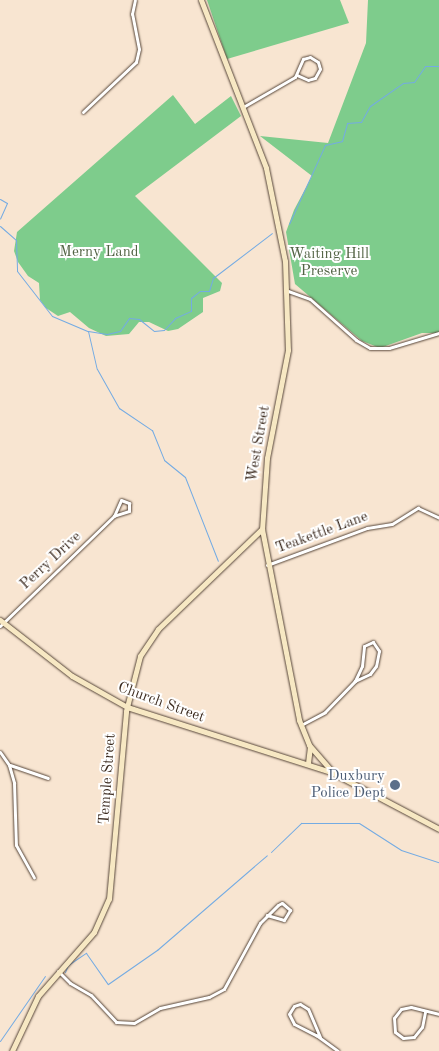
<!DOCTYPE html>
<html>
<head>
<meta charset="utf-8">
<style>
  body { margin:0 }
  #map { position:relative; width:439px; height:1051px; overflow:hidden; background:#f8e5d1; font-family:"Old Standard TT",serif }
  div>[style] { position:absolute }
  .green>* { inset:0; background:#7ecc8c }
  .stream>* { height:1px; margin:-0.5px; padding:0 0.5px; transform-origin:0.5px; border-radius:0.5px; background:#74abe3 }
  .roads { filter:drop-shadow(0 0 1px #574639) drop-shadow(0 0 1px #574639) }
  .street>* { height:3px; margin:-1.5px; padding:0 1.5px; transform-origin:1.5px; border-radius:1.5px; background:#fff }
  .secondary>* { height:5px; margin:-2.5px; padding:0 2.5px; transform-origin:2.5px; border-radius:2.5px; background:#f7e8c3 }
  .dots>* { width:14px; height:14px; translate:-50% -50%; box-sizing:border-box; border:2px solid #fff; border-radius:50% }
  span { translate:-50% -50%; white-space:nowrap; text-align:center; line-height:1.15; -webkit-text-stroke:4px #fff; paint-order:stroke }
  .park-label { font-size:15px; color:#526344 }
  .street-label { font-size:15px; color:#3b2a1e }
  .service-label { font-size:15px; color:#4e5e75 }
  .right { translate:-100% -50%; text-align:right }
</style>
</head>
<body>
<div id="map">
  <div class="green">
    <div style="clip-path:polygon(207px 0,340px 0,349px 23px,227px 59px)"></div>
    <div style="clip-path:polygon(368px 0,439px 0,439px 333px,422px 333px,380px 348px,362px 341px,295px 284px,286px 232px,294px 210px,312px 176px,260px 136px,328px 143px,366px 43px)"></div>
    <div style="clip-path:polygon(173px 95px,195px 124px,231px 96px,241px 116px,135px 196px,222px 283px,220px 291px,203px 298px,203px 312px,178px 329px,168px 331px,149px 322px,139px 322px,129px 334px,106px 336px,89px 328px,70px 312px,58px 316px,46px 308px,40px 300px,39px 283px,28px 276px,18px 262px,14px 251px,17px 232px)"></div>
  </div>
  <div class="stream">
    <div style="left:0;top:199px;width:8px;rotate:30deg"></div>
    <div style="left:7px;top:203px;width:17px;rotate:114deg"></div>
    <div style="left:289px;top:224px;width:87px;rotate:-65.5deg"></div>
    <div style="left:325px;top:145px;width:17px;rotate:-13deg"></div>
    <div style="left:342px;top:141px;width:19px;rotate:-74deg"></div>
    <div style="left:347px;top:123px;width:14px;rotate:-4deg"></div>
    <div style="left:361px;top:122px;width:18px;rotate:-61deg"></div>
    <div style="left:370px;top:106px;width:40px;rotate:-34.9deg"></div>
    <div style="left:403px;top:83px;width:11px;rotate:-5deg"></div>
    <div style="left:414px;top:82px;width:19px;rotate:-55deg"></div>
    <div style="left:425px;top:66px;width:14px"></div>
    <div style="left:0;top:226px;width:21px;rotate:41deg"></div>
    <div style="left:16px;top:240px;width:31px;rotate:88deg"></div>
    <div style="left:17px;top:271px;width:57px;rotate:52.1deg"></div>
    <div style="left:52px;top:316px;width:39px;rotate:23deg"></div>
    <div style="left:88px;top:331px;width:19px;rotate:9deg"></div>
    <div style="left:107px;top:334px;width:13px;rotate:-13deg"></div>
    <div style="left:120px;top:331px;width:16px;rotate:-55deg"></div>
    <div style="left:129px;top:318px;width:10px;rotate:6deg"></div>
    <div style="left:139px;top:319px;width:19px;rotate:39deg"></div>
    <div style="left:154px;top:331px;width:10px;rotate:-6deg"></div>
    <div style="left:164px;top:330px;width:16px;rotate:-47deg"></div>
    <div style="left:175px;top:318px;width:17px;rotate:-24deg"></div>
    <div style="left:191px;top:311px;width:13px;rotate:-90deg"></div>
    <div style="left:191px;top:298px;width:11px;rotate:-38deg"></div>
    <div style="left:200px;top:291px;width:9px"></div>
    <div style="left:209px;top:291px;width:14px;rotate:-73deg"></div>
    <div style="left:213px;top:278px;width:74px;rotate:-37.3deg"></div>
    <div style="left:88px;top:331px;width:39px;rotate:77deg"></div>
    <div style="left:97px;top:369px;width:45px;rotate:60.6deg"></div>
    <div style="left:119px;top:408px;width:40px;rotate:34deg"></div>
    <div style="left:152px;top:430px;width:32px;rotate:68deg"></div>
    <div style="left:164px;top:460px;width:27px;rotate:39deg"></div>
    <div style="left:185px;top:477px;width:90px;rotate:68.6deg"></div>
    <div style="left:271px;top:852px;width:42px;rotate:-44deg"></div>
    <div style="left:301px;top:823px;width:58px"></div>
    <div style="left:359px;top:823px;width:50px;rotate:32.7deg"></div>
    <div style="left:401px;top:850px;width:40px;rotate:18deg"></div>
    <div style="left:65px;top:972px;width:8px;rotate:-67deg"></div>
    <div style="left:68px;top:965px;width:22px;rotate:-34deg"></div>
    <div style="left:86px;top:953px;width:38px;rotate:55deg"></div>
    <div style="left:108px;top:984px;width:60px;rotate:-34.8deg"></div>
    <div style="left:157px;top:950px;width:145px;rotate:-40.8deg"></div>
    <div style="left:0;top:1041px;width:79px;rotate:-55.3deg"></div>
  </div>
  <div class="roads">
    <div class="street">
      <div style="left:243px;top:107px;width:60px;rotate:-30deg"></div>
      <div style="left:295px;top:77px;width:20px;rotate:-66deg"></div>
      <div style="left:303px;top:59px;width:7px;rotate:-16deg"></div>
      <div style="left:310px;top:57px;width:9px;rotate:32deg"></div>
      <div style="left:318px;top:62px;width:7px;rotate:74deg"></div>
      <div style="left:320px;top:69px;width:10px;rotate:119deg"></div>
      <div style="left:315px;top:78px;width:7px;rotate:164deg"></div>
      <div style="left:308px;top:80px;width:12px;rotate:-156deg"></div>
      <div style="left:83px;top:112px;width:73px;rotate:-43.3deg"></div>
      <div style="left:136px;top:62px;width:13px;rotate:-77deg"></div>
      <div style="left:139px;top:49px;width:36px;rotate:-101deg"></div>
      <div style="left:132px;top:14px;width:14px;rotate:-78deg"></div>
      <div style="left:288px;top:291px;width:23px;rotate:20deg"></div>
      <div style="left:310px;top:299px;width:62px;rotate:41.7deg"></div>
      <div style="left:356px;top:340px;width:16px;rotate:30deg"></div>
      <div style="left:370px;top:348px;width:19px"></div>
      <div style="left:389px;top:348px;width:52px;rotate:-16.7deg"></div>
      <div style="left:121px;top:500px;width:9px;rotate:21deg"></div>
      <div style="left:129px;top:503px;width:8px;rotate:90deg"></div>
      <div style="left:129px;top:511px;width:16px;rotate:162deg"></div>
      <div style="left:114px;top:516px;width:17px;rotate:-66deg"></div>
      <div style="left:267px;top:565px;width:107px;rotate:-20.3deg"></div>
      <div style="left:367px;top:528px;width:25px;rotate:-9deg"></div>
      <div style="left:392px;top:524px;width:31px;rotate:-32deg"></div>
      <div style="left:418px;top:508px;width:23px;rotate:25deg"></div>
      <div style="left:0;top:626px;width:158px;rotate:-44deg"></div>
      <div style="left:301px;top:725px;width:27px;rotate:-28deg"></div>
      <div style="left:325px;top:712px;width:43px;rotate:-45.9deg"></div>
      <div style="left:355px;top:681px;width:17px;rotate:-65deg"></div>
      <div style="left:362px;top:666px;width:20px;rotate:-84deg"></div>
      <div style="left:364px;top:646px;width:10px;rotate:-24deg"></div>
      <div style="left:373px;top:642px;width:11px;rotate:56deg"></div>
      <div style="left:379px;top:651px;width:15px;rotate:101deg"></div>
      <div style="left:376px;top:666px;width:10px;rotate:127deg"></div>
      <div style="left:370px;top:674px;width:17px;rotate:155deg"></div>
      <div style="left:0;top:752px;width:16px;rotate:55deg"></div>
      <div style="left:9px;top:765px;width:19px;rotate:74deg"></div>
      <div style="left:14px;top:783px;width:62px;rotate:88.2deg"></div>
      <div style="left:16px;top:845px;width:37px;rotate:61deg"></div>
      <div style="left:10px;top:765px;width:40px;rotate:18.9deg"></div>
      <div style="left:58px;top:971px;width:17px;rotate:45deg"></div>
      <div style="left:70px;top:983px;width:24px;rotate:30deg"></div>
      <div style="left:91px;top:995px;width:37px;rotate:47deg"></div>
      <div style="left:116px;top:1022px;width:18px;rotate:3deg"></div>
      <div style="left:134px;top:1023px;width:30px;rotate:-30deg"></div>
      <div style="left:160px;top:1008px;width:50px;rotate:-12.7deg"></div>
      <div style="left:209px;top:997px;width:17px;rotate:-28deg"></div>
      <div style="left:224px;top:989px;width:75px;rotate:-61.4deg"></div>
      <div style="left:260px;top:923px;width:25px;rotate:-45deg"></div>
      <div style="left:278px;top:905px;width:4px;rotate:-27deg"></div>
      <div style="left:282px;top:903px;width:11px;rotate:41deg"></div>
      <div style="left:290px;top:910px;width:12px;rotate:121deg"></div>
      <div style="left:284px;top:920px;width:18px;rotate:-164deg"></div>
      <div style="left:425px;top:1012px;width:15px;rotate:101deg"></div>
      <div style="left:422px;top:1027px;width:13px;rotate:129deg"></div>
      <div style="left:414px;top:1037px;width:11px;rotate:175deg"></div>
      <div style="left:403px;top:1038px;width:10px;rotate:-143deg"></div>
      <div style="left:395px;top:1032px;width:14px;rotate:-94deg"></div>
      <div style="left:394px;top:1018px;width:11px;rotate:-52deg"></div>
      <div style="left:401px;top:1009px;width:10px;rotate:-11deg"></div>
      <div style="left:411px;top:1007px;width:29px;rotate:14deg"></div>
      <div style="left:320px;top:1037px;width:30px;rotate:-113deg"></div>
      <div style="left:308px;top:1009px;width:9px;rotate:-148deg"></div>
      <div style="left:300px;top:1004px;width:6px;rotate:162deg"></div>
      <div style="left:294px;top:1006px;width:9px;rotate:122deg"></div>
      <div style="left:289px;top:1014px;width:11px;rotate:63deg"></div>
      <div style="left:294px;top:1024px;width:25px;rotate:27deg"></div>
      <div style="left:316px;top:1035px;width:27px;rotate:36deg"></div>
    </div>
    <div class="secondary">
      <div style="left:201px;top:0;width:180px;rotate:68.8deg"></div>
      <div style="left:266px;top:168px;width:95px;rotate:78.5deg"></div>
      <div style="left:285px;top:261px;width:89px;rotate:88.1deg"></div>
      <div style="left:288px;top:350px;width:110px;rotate:101deg"></div>
      <div style="left:267px;top:458px;width:71px;rotate:94deg"></div>
      <div style="left:262px;top:529px;width:195px;rotate:79deg"></div>
      <div style="left:299px;top:720px;width:27px;rotate:68deg"></div>
      <div style="left:309px;top:745px;width:37px;rotate:49deg"></div>
      <div style="left:333px;top:773px;width:120px;rotate:27.8deg"></div>
      <div style="left:0;top:620px;width:91px;rotate:37.9deg"></div>
      <div style="left:72px;top:676px;width:63px;rotate:29.4deg"></div>
      <div style="left:127px;top:707px;width:211px;rotate:17.7deg"></div>
      <div style="left:308px;top:763px;width:16px;rotate:-83deg"></div>
      <div style="left:12px;top:1051px;width:61px;rotate:-64.7deg"></div>
      <div style="left:38px;top:996px;width:85px;rotate:-48.8deg"></div>
      <div style="left:94px;top:932px;width:36px;rotate:-66deg"></div>
      <div style="left:109px;top:899px;width:189px;rotate:-84.8deg"></div>
      <div style="left:126px;top:711px;width:57px;rotate:-75.7deg"></div>
      <div style="left:140px;top:656px;width:32px;rotate:-56deg"></div>
      <div style="left:158px;top:629px;width:144px;rotate:-43.9deg"></div>
    </div>
  </div>
  <div class="dots">
    <div style="left:395px;top:785px;background:#5c6f8a"></div>
  </div>
  <div class="park-label">
    <span style="left:99px;top:253px">Merny Land</span>
    <span style="left:329px;top:263px">Waiting Hill<br>Preserve</span>
  </div>
  <div class="street-label">
    <span style="left:259px;top:444px;rotate:-80deg">West Street</span>
    <span style="left:322px;top:533px;rotate:-20deg">Teakettle Lane</span>
    <span style="left:51px;top:561px;rotate:-43deg">Perry Drive</span>
    <span style="left:161px;top:703px;rotate:20deg">Church Street</span>
    <span style="left:108px;top:779px;rotate:-86deg">Temple Street</span>
  </div>
  <div class="service-label">
    <span class="right" style="left:385px;top:785px">Duxbury<br>Police Dept</span>
  </div>
</div>
</body>
</html>
